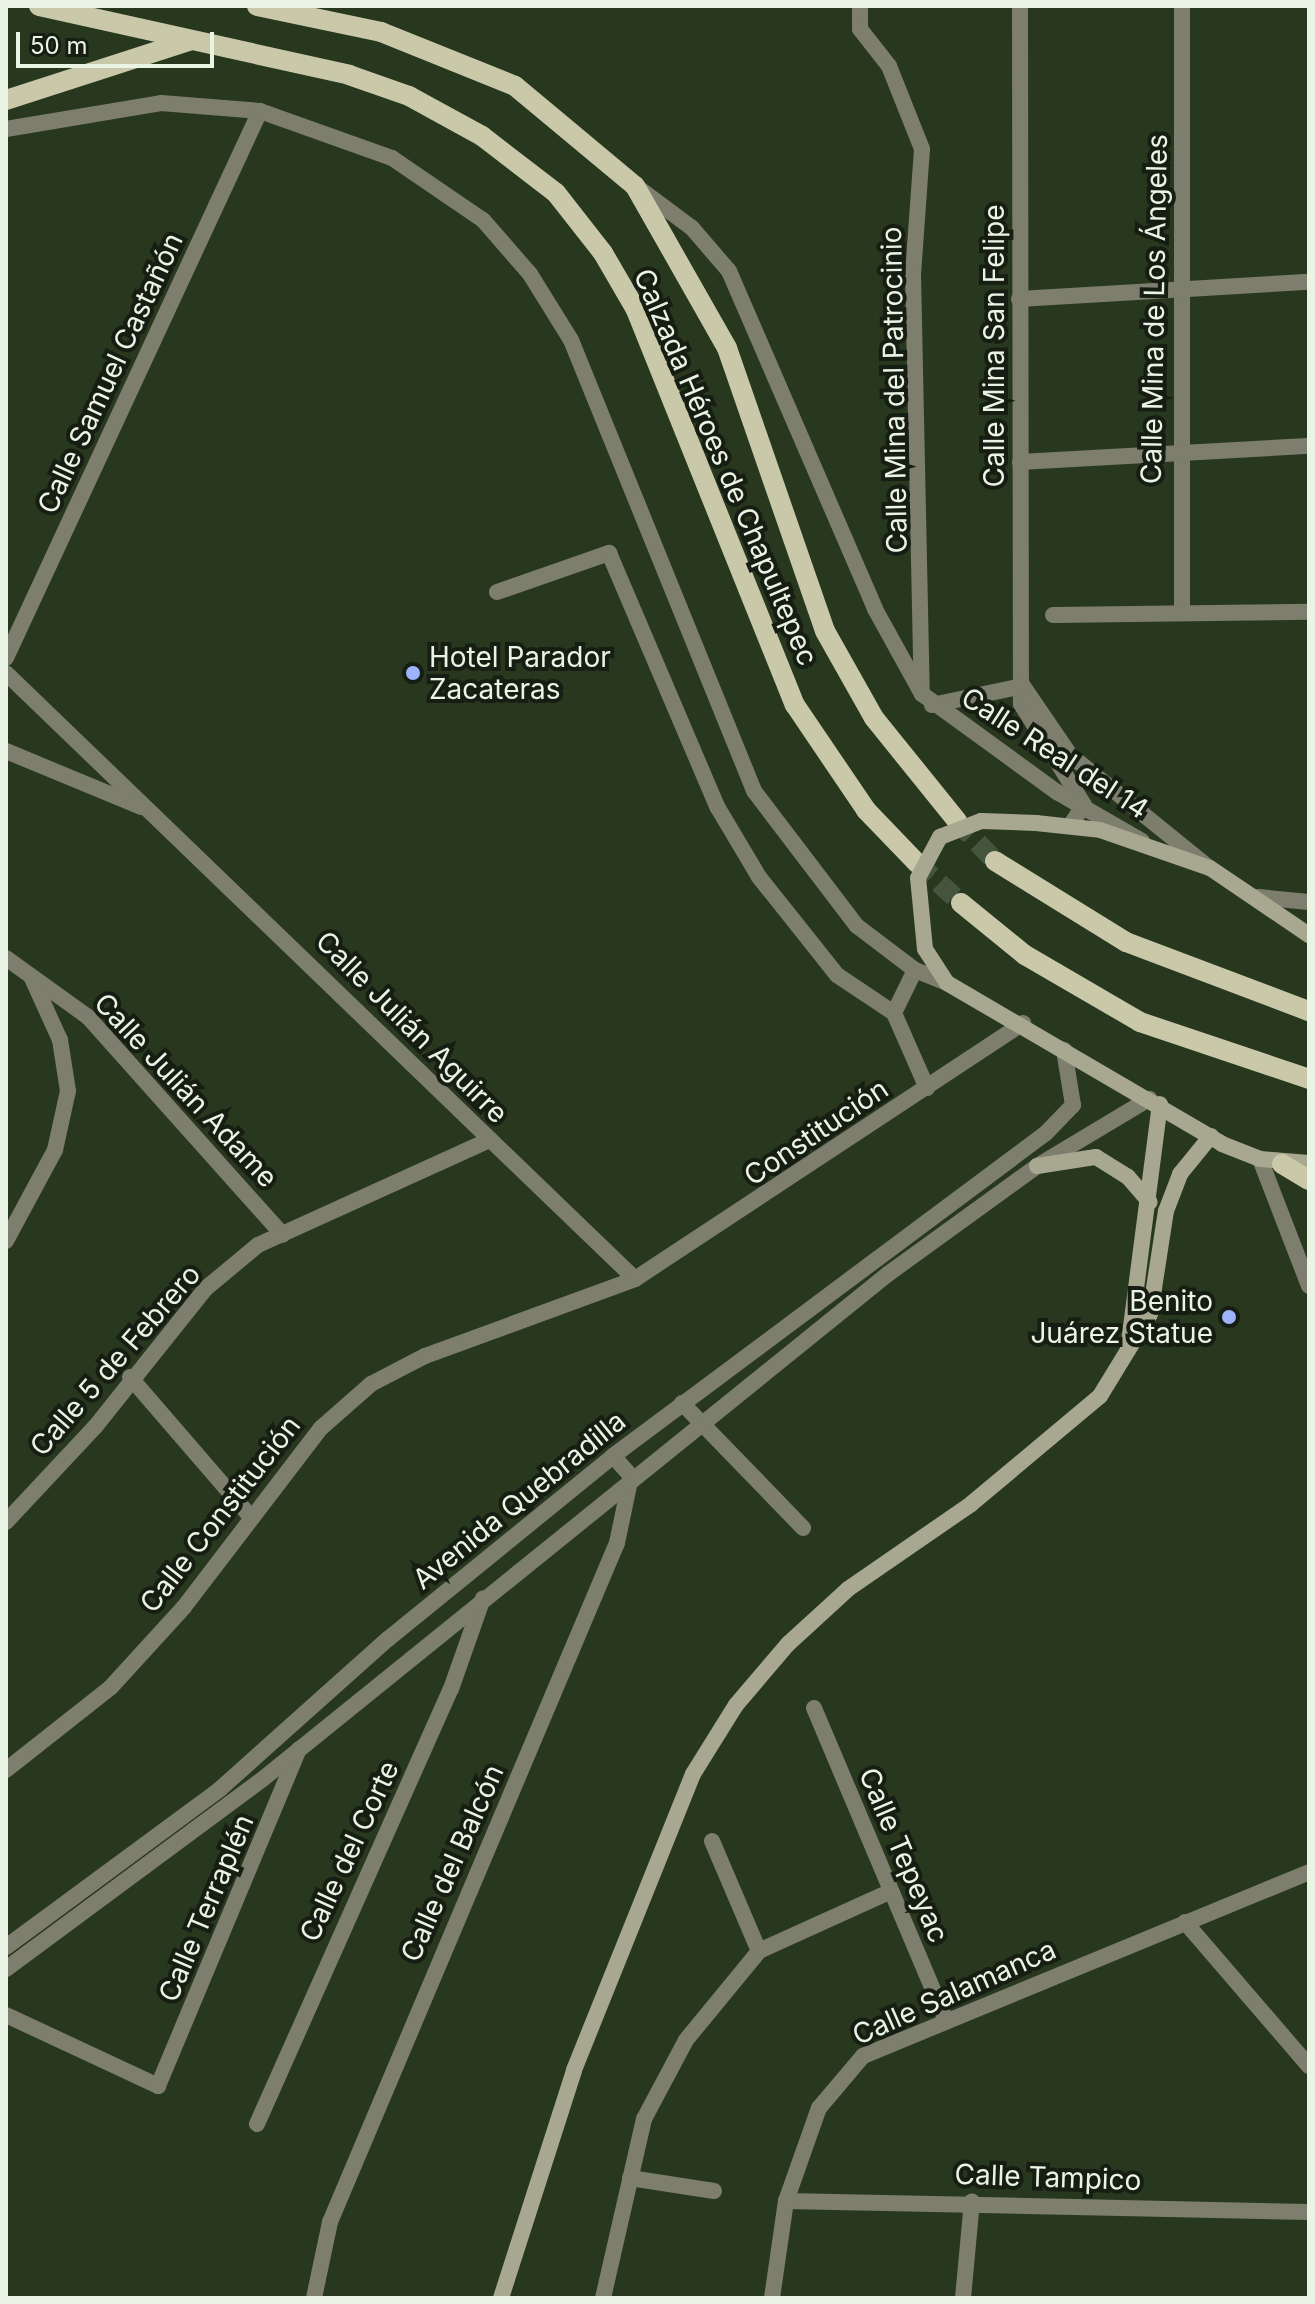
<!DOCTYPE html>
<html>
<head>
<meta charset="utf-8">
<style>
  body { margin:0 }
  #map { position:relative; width:1315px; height:2304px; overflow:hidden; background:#28381f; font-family:Inter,sans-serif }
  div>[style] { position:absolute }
  .primary-tunnel>* { height:20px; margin-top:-10px; transform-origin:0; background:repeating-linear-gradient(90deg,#45543d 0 20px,transparent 0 30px) }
  .minor>* { height:16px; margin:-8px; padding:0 8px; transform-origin:8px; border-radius:8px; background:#7e7e6f }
  .tertiary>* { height:16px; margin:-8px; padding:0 8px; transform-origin:8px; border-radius:8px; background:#7e7e6f }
  .secondary>* { height:16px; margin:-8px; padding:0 8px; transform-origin:8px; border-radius:8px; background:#a8a891 }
  .primary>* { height:20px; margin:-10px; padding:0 10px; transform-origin:10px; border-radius:10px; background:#c9c9aa }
  .secondary-bridge>* { height:16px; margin:-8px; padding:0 8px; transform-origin:8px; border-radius:8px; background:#a8a891 }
  .dots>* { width:22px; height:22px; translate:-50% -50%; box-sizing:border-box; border:4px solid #161d12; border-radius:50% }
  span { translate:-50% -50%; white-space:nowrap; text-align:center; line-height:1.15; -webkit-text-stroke:8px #161d12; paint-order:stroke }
  .street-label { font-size:28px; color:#e9f4e4 }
  .poi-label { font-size:28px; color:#e9f4e4 }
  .left { translate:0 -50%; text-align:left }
  .right { translate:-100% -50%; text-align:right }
  .frame { position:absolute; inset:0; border:8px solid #e9f4e4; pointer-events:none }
  .scale { position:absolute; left:16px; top:32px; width:198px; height:36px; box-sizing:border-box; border:4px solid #e9f4e4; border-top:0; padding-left:10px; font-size:24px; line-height:28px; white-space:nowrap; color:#e9f4e4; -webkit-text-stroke:6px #161d12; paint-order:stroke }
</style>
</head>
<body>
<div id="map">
  <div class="primary-tunnel">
    <div style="left:957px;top:821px;width:55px;rotate:46.5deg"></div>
    <div style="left:917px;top:863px;width:59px;rotate:42.3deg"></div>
  </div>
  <div class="minor">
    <div style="left:860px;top:6px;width:23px;rotate:90deg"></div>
    <div style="left:860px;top:29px;width:47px;rotate:51.9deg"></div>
    <div style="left:889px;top:66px;width:89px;rotate:68.3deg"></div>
    <div style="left:922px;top:149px;width:125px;rotate:94.1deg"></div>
    <div style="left:913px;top:274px;width:420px;rotate:88.8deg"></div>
    <div style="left:1020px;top:6px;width:698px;rotate:89.92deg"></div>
    <div style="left:1021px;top:704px;width:119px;rotate:58deg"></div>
    <div style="left:1084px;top:805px;width:25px;rotate:124deg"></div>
    <div style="left:1182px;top:6px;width:607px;rotate:90deg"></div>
    <div style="left:1019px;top:299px;width:290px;rotate:-3.4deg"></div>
    <div style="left:1020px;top:462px;width:289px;rotate:-3.2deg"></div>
    <div style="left:497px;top:592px;width:119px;rotate:-19.2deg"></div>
    <div style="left:609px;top:553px;width:277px;rotate:66.9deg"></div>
    <div style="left:718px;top:808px;width:80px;rotate:59.3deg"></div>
    <div style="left:759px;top:877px;width:125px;rotate:51.5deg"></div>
    <div style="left:837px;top:975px;width:69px;rotate:33.7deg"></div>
    <div style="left:894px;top:1013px;width:48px;rotate:-64deg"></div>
    <div style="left:1053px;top:615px;width:256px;rotate:-0.7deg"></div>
    <div style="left:6px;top:658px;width:603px;rotate:-65.09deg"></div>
    <div style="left:6px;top:673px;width:873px;rotate:43.93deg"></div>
    <div style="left:1023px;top:686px;width:83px;rotate:55.7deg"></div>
    <div style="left:1070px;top:755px;width:175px;rotate:39deg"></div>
    <div style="left:932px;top:705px;width:93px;rotate:-11.8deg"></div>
    <div style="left:6px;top:751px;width:146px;rotate:22.5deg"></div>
    <div style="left:1258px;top:897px;width:51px;rotate:5.6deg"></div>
    <div style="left:6px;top:958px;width:101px;rotate:35.7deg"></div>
    <div style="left:88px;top:1017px;width:292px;rotate:48.2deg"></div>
    <div style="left:894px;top:1013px;width:82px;rotate:66.3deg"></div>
    <div style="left:1260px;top:1159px;width:136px;rotate:68.9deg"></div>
    <div style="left:6px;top:1241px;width:103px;rotate:-61.7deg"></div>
    <div style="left:55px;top:1150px;width:60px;rotate:-77.6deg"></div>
    <div style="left:68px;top:1091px;width:52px;rotate:-98.9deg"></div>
    <div style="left:60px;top:1040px;width:70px;rotate:-114.4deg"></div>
    <div style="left:130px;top:1377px;width:185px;rotate:49.2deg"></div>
    <div style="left:682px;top:1403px;width:174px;rotate:45.9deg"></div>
    <div style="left:6px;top:1522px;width:130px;rotate:-46.9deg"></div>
    <div style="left:95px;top:1427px;width:176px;rotate:-51.4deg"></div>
    <div style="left:205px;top:1289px;width:69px;rotate:-39.7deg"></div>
    <div style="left:258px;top:1245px;width:255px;rotate:-24.4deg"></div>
    <div style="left:814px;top:1708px;width:340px;rotate:67.1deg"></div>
    <div style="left:6px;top:1770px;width:134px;rotate:-38.3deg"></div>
    <div style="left:111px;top:1687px;width:108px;rotate:-47.6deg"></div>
    <div style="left:184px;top:1607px;width:225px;rotate:-52.6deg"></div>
    <div style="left:321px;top:1428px;width:67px;rotate:-41.3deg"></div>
    <div style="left:371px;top:1384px;width:61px;rotate:-27.4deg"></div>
    <div style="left:425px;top:1356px;width:224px;rotate:-20.1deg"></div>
    <div style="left:635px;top:1279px;width:465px;rotate:-33.4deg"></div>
    <div style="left:712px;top:1841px;width:120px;rotate:66.9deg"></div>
    <div style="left:1185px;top:1922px;width:190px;rotate:49.3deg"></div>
    <div style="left:6px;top:2015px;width:168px;rotate:25deg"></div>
    <div style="left:158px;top:2086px;width:365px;rotate:-67.3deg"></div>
    <div style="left:257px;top:2124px;width:476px;rotate:-66deg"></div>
    <div style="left:451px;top:1689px;width:96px;rotate:-70.6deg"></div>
    <div style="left:630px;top:2178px;width:85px;rotate:8.8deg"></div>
    <div style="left:786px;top:2201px;width:523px;rotate:1.2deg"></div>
    <div style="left:314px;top:2298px;width:78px;rotate:-78.1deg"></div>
    <div style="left:330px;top:2222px;width:737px;rotate:-67.09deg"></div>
    <div style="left:617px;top:1543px;width:68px;rotate:-78.2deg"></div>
    <div style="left:631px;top:1476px;width:27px;rotate:-132deg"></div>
    <div style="left:603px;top:2298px;width:184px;rotate:-77.1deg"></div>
    <div style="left:644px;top:2119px;width:89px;rotate:-62deg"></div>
    <div style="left:686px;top:2040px;width:115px;rotate:-50.6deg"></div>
    <div style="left:759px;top:1951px;width:143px;rotate:-24.4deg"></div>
    <div style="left:772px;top:2298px;width:98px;rotate:-81.8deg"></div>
    <div style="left:786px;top:2201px;width:99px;rotate:-70.5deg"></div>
    <div style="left:819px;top:2108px;width:68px;rotate:-49.8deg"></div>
    <div style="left:863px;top:2056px;width:482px;rotate:-22.4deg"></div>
    <div style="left:963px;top:2298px;width:97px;rotate:-84.7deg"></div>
  </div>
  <div class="tertiary">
    <div style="left:6px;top:129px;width:157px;rotate:-9.5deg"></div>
    <div style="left:161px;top:103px;width:99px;rotate:4.6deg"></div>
    <div style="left:260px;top:111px;width:140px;rotate:19.6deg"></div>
    <div style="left:392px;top:158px;width:110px;rotate:34.3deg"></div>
    <div style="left:483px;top:220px;width:72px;rotate:49deg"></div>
    <div style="left:530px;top:274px;width:78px;rotate:58.2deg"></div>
    <div style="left:571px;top:340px;width:487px;rotate:67.9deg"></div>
    <div style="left:754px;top:791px;width:170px;rotate:52.7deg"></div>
    <div style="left:857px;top:926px;width:73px;rotate:37.2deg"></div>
    <div style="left:915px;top:970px;width:35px;rotate:22deg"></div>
    <div style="left:637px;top:187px;width:69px;rotate:36.7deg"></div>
    <div style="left:692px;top:228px;width:57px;rotate:49.3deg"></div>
    <div style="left:729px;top:271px;width:368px;rotate:66.6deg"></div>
    <div style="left:875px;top:609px;width:97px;rotate:61.1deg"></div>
    <div style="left:922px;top:694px;width:167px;rotate:36deg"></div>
    <div style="left:1057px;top:792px;width:98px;rotate:30deg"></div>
    <div style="left:6px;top:1947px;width:266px;rotate:-36.4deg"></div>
    <div style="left:220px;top:1789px;width:225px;rotate:-41.8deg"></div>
    <div style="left:388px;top:1639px;width:290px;rotate:-39.1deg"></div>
    <div style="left:613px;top:1456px;width:540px;rotate:-36.72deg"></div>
    <div style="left:1046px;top:1133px;width:39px;rotate:-46deg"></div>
    <div style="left:1073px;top:1105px;width:56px;rotate:-99.3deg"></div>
    <div style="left:6px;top:1969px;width:321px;rotate:-36.5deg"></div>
    <div style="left:264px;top:1778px;width:802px;rotate:-38.93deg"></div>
    <div style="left:888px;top:1274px;width:184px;rotate:-35.9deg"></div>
    <div style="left:1037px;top:1166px;width:131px;rotate:-30.9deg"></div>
  </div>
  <div class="secondary">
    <div style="left:1036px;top:823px;width:64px;rotate:6.2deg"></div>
    <div style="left:1100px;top:830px;width:116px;rotate:19.1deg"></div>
    <div style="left:1210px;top:868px;width:120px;rotate:34.1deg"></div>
    <div style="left:925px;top:949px;width:40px;rotate:57.1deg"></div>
    <div style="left:947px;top:983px;width:319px;rotate:30.3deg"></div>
    <div style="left:1222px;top:1144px;width:41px;rotate:21.5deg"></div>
    <div style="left:1260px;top:1159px;width:49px;rotate:4.7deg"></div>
    <div style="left:1037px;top:1166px;width:60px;rotate:-8.7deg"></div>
    <div style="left:1096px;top:1157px;width:38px;rotate:32deg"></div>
    <div style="left:1128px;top:1177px;width:33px;rotate:49deg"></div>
    <div style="left:1128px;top:1350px;width:248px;rotate:-82.6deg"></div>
    <div style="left:501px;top:2298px;width:239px;rotate:-72.2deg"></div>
    <div style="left:574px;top:2070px;width:319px;rotate:-68.1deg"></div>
    <div style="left:693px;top:1774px;width:81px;rotate:-58.1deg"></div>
    <div style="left:736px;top:1705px;width:80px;rotate:-49.6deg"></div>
    <div style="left:788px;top:1644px;width:81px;rotate:-42.5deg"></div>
    <div style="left:848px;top:1589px;width:150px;rotate:-34.6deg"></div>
    <div style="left:971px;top:1504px;width:168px;rotate:-39.9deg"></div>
    <div style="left:1100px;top:1396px;width:96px;rotate:-58.6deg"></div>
    <div style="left:1150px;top:1314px;width:104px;rotate:-81.2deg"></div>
    <div style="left:1166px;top:1211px;width:40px;rotate:-69deg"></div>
    <div style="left:1180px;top:1174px;width:49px;rotate:-50.8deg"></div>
  </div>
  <div class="primary">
    <div style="left:39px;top:6px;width:318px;rotate:12.5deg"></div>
    <div style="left:349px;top:75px;width:64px;rotate:19.3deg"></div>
    <div style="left:409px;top:96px;width:83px;rotate:28.7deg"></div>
    <div style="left:482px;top:136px;width:93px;rotate:37.6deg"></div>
    <div style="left:556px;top:193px;width:76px;rotate:51.9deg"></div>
    <div style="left:603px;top:253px;width:66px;rotate:59.9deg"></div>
    <div style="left:636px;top:310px;width:426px;rotate:68.1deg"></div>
    <div style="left:795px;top:705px;width:127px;rotate:55.9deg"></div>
    <div style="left:866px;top:810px;width:74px;rotate:46.1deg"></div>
    <div style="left:257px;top:6px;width:127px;rotate:11.8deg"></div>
    <div style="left:381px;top:32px;width:144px;rotate:21.9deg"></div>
    <div style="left:515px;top:86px;width:156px;rotate:39.8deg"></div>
    <div style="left:635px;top:186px;width:186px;rotate:60.4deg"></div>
    <div style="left:727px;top:348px;width:299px;rotate:70.9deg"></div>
    <div style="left:825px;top:631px;width:100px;rotate:60.6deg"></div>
    <div style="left:874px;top:718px;width:132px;rotate:51.1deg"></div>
    <div style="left:6px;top:100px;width:192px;rotate:-17.9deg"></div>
    <div style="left:995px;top:861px;width:154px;rotate:31.7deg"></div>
    <div style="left:1126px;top:942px;width:196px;rotate:20.7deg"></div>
    <div style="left:961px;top:903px;width:82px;rotate:39.1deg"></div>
    <div style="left:1025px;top:955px;width:133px;rotate:30.2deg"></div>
    <div style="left:1140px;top:1022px;width:178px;rotate:18.6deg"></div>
    <div style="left:1282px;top:1164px;width:31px;rotate:31deg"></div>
  </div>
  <div class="secondary-bridge">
    <div style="left:925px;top:949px;width:71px;rotate:-95.6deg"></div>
    <div style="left:918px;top:878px;width:47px;rotate:-61.8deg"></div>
    <div style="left:940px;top:837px;width:44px;rotate:-21.3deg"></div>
    <div style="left:981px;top:821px;width:55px;rotate:2.1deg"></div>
  </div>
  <div class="dots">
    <div style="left:413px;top:673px;background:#9db4fd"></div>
    <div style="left:1229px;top:1317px;background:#9db4fd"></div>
  </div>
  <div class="street-label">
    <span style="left:1154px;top:309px;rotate:-89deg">Calle Mina de Los Ángeles</span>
    <span style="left:994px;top:346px;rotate:-90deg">Calle Mina San Felipe</span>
    <span style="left:110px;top:373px;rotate:-65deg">Calle Samuel Castañón</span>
    <span style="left:894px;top:390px;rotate:-91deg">Calle Mina del Patrocinio</span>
    <span style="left:726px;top:467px;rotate:67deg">Calzada Héroes de Chapultepec</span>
    <span style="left:1055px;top:753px;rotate:33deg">Calle Real del 14</span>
    <span style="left:412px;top:1027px;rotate:45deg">Calle Julián Aguirre</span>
    <span style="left:186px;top:1090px;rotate:47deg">Calle Julián Adame</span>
    <span style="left:816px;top:1132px;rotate:-34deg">Constitución</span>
    <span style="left:115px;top:1360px;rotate:-49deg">Calle 5 de Febrero</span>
    <span style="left:519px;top:1500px;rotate:-39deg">Avenida Quebradilla</span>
    <span style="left:220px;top:1514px;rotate:-52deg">Calle Constitución</span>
    <span style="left:349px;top:1851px;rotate:-65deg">Calle del Corte</span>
    <span style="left:904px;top:1855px;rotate:67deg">Calle Tepeyac</span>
    <span style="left:452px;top:1863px;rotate:-66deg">Calle del Balcón</span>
    <span style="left:206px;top:1908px;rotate:-67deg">Calle Terraplén</span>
    <span style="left:954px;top:1992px;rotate:-24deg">Calle Salamanca</span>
    <span style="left:1048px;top:2177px;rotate:2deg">Calle Tampico</span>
  </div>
  <div class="poi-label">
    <span class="left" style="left:429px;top:673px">Hotel Parador<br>Zacateras</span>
    <span class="right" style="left:1213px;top:1317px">Benito<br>Juárez Statue</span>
  </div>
  <div class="frame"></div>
  <div class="scale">50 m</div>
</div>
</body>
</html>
